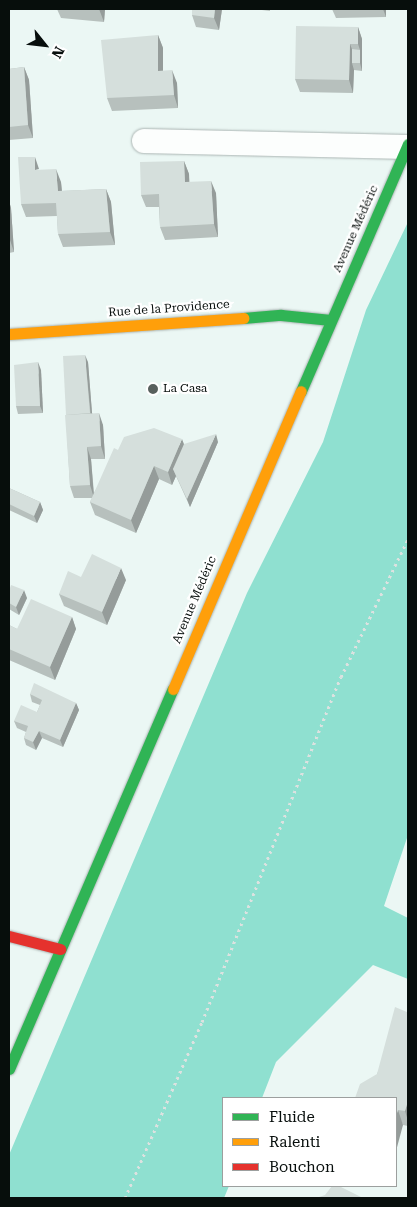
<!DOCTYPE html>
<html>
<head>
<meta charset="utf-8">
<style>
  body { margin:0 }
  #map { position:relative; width:417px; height:1207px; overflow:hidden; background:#ebf7f4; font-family:"Roboto Serif",serif }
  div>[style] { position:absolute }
  .forest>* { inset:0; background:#8fe0d0 }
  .path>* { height:3px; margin-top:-1.5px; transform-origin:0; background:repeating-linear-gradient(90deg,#dde2e0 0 2.5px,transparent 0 6.5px) }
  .roads { filter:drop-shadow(0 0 1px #abb5b3) drop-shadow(0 0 1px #abb5b3) }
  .lane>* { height:24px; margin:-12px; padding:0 12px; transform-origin:12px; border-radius:12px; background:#fcfefd }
  .fast>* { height:11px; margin:-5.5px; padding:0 5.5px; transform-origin:5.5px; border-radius:5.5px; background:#30b455 }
  .slow>* { height:11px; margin:-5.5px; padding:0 5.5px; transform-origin:5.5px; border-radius:5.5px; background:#ff9f0a }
  .jam>* { height:11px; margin:-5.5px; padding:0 5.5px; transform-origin:5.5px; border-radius:5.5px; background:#e5322d }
  .wall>* { inset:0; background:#b7c0bd }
  .shaded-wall>* { inset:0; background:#959c9a }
  .building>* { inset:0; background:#d5dfdc }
  .dots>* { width:14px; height:14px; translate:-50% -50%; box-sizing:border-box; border:2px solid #fff; border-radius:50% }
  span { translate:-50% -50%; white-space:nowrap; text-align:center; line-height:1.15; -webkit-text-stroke:4.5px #fff; paint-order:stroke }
  .street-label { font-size:12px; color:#070e0c }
  .poi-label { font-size:12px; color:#070e0c }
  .left { translate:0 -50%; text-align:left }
  .frame { position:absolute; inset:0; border:10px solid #070e0c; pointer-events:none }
  .legend { position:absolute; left:222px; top:1097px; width:175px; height:90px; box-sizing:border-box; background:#fff; border:1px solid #9c9f9e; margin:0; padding:6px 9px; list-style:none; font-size:15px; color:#070e0c }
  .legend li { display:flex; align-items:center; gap:10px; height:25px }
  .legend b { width:25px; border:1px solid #9c9f9e }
  .north { position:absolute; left:20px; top:20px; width:50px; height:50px; -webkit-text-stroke:4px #fff; paint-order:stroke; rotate:119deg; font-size:14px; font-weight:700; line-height:20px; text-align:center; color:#070e0c }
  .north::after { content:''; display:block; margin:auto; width:18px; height:22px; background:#070e0c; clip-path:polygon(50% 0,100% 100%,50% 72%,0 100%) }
</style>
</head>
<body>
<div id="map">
  <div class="forest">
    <div style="clip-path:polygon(408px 222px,408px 835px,384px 906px,408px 918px,408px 979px,373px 965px,276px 1062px,262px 1098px,223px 1098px,223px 1186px,229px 1186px,224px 1198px,9px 1198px,9px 1155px,247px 593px,323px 442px,366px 310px)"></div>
  </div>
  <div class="path">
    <div style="left:125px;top:1198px;width:192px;rotate:-66.4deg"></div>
    <div style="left:202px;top:1022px;width:372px;rotate:-68.1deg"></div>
    <div style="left:341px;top:677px;width:153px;rotate:-64.1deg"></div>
  </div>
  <div class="roads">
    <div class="lane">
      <div style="left:144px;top:141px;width:263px;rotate:1.3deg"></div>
    </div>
    <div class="fast">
      <div style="left:243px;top:318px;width:38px;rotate:-5deg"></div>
      <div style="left:281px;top:315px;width:50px;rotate:5.7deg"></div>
      <div style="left:301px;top:391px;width:269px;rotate:-66.6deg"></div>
      <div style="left:9px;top:1069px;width:414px;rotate:-66.7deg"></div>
    </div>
    <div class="slow">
      <div style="left:9px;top:334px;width:235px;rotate:-3.9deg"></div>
      <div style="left:173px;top:689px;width:324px;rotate:-66.8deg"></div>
    </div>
    <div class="jam">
      <div style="left:9px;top:936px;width:53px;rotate:14.3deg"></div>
    </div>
  </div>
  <div class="wall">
    <div style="clip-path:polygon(57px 9px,105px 9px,104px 22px,61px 18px)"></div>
    <div style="clip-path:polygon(192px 9px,222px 9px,219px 30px,196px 27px,192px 15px)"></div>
    <div style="clip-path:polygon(253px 9px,270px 9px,270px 11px)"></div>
    <div style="clip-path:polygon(332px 9px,386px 9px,386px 17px,336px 18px)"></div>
    <div style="clip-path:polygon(358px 27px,362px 39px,362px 71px,354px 70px,353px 93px,300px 92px,295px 79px)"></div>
    <div style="clip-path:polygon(158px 35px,163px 48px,163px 71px,177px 83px,178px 108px,112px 111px,107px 98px)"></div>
    <div style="clip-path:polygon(24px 67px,29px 80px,33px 138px,9px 140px,9px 69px)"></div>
    <div style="clip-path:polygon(184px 161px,189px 174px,189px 182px,216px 193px,218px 237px,165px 240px,160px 227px,159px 207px,146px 207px,141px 195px)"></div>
    <div style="clip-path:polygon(39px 170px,61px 182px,62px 191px,106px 189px,111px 202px,115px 245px,63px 247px,58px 234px,57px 216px,26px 217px,21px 204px)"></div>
    <div style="clip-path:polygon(9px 201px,11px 208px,14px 252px,9px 253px)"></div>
    <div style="clip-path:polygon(88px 362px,92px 413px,103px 425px,105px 459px,91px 459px,94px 493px,118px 450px,218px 442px,190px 507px,176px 476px,172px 485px,159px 479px,136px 533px,95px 515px,90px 502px,92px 498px,74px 498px,70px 486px,66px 415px)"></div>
    <div style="clip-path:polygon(41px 370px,43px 413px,18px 414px,16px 406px)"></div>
    <div style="clip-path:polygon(9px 488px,40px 502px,43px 510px,37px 523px,9px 510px)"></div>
    <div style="clip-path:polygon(81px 577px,126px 580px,107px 625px,64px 606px,59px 594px)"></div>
    <div style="clip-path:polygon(9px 591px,27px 598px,19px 615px,9px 609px)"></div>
    <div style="clip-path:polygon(72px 617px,76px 629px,55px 680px,9px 660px,9px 625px,17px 629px)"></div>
    <div style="clip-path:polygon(30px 694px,76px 703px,79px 710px,63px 747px,42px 738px,36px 750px,26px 745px,24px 738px,26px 732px,17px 728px,14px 721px,37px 712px,40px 705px,32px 702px)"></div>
    <div style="clip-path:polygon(408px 1011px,408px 1126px,403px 1125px,377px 1074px,407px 1012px)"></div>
  </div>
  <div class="shaded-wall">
    <div style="clip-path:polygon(99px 9px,105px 9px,104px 22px)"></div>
    <div style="clip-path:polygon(215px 9px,222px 9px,219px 30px,214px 18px)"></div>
    <div style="clip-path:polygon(383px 9px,386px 9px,386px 17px)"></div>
    <div style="clip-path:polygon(358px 27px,362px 39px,362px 71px,360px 63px,360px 50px,358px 44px)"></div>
    <div style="clip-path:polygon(158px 35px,163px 48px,163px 84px,158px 71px)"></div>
    <div style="clip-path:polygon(350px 44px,355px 57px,352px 63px,354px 70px,353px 93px,349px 80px)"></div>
    <div style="clip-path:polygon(24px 67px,29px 80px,33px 138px,28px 125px)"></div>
    <div style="clip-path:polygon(172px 70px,177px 83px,178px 108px,174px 95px)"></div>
    <div style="clip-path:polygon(35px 157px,39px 169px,35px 170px)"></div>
    <div style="clip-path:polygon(184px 161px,189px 174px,190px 194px,185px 182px)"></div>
    <div style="clip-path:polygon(56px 169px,61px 182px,63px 204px,58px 191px)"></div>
    <div style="clip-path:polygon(211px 181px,216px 193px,218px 237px,214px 224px)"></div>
    <div style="clip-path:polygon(106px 189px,111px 202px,115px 245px,110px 232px)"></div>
    <div style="clip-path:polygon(9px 201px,11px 208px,14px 252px,10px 240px,9px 226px)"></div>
    <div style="clip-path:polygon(85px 355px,88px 362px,93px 426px,91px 418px)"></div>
    <div style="clip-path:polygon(38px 362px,41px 370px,43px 413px,40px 406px)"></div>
    <div style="clip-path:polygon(99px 413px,103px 425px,105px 459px,101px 446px)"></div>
    <div style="clip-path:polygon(216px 434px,218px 442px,190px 507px,187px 499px)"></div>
    <div style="clip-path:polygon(182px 439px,187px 452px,173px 469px,176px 476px,172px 485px,168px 472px)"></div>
    <div style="clip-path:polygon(87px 447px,91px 459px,94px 498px,90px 485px)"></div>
    <div style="clip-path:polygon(154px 466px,159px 479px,136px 533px,131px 520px)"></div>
    <div style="clip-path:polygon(40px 502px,43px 510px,37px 523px,34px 516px)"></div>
    <div style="clip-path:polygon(121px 568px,126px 580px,107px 625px,102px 612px)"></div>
    <div style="clip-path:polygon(24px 590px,27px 598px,19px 615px,16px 607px)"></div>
    <div style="clip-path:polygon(72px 617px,76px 629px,55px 680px,50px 667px)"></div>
    <div style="clip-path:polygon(76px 703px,79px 710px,63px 747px,60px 740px)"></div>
    <div style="clip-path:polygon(39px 731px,42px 738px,36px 750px,33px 742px)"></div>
    <div style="clip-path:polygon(408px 1101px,408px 1121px,405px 1111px)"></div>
    <div style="clip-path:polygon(398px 1110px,403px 1125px,396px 1151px,396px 1116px)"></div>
  </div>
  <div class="building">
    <div style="clip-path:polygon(192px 9px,215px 9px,214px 18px,192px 15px)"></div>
    <div style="clip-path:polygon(296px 26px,358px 27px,358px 44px,350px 44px,349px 80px,295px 79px)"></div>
    <div style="clip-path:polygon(158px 35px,158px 71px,172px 70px,174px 95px,107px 98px,101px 40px)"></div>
    <div style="clip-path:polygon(352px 49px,360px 50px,360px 63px,352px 63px)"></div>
    <div style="clip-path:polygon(24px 67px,28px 125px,9px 127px,9px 69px)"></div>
    <div style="clip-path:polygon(18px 157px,35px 157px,35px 170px,56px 169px,58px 191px,106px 189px,110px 232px,58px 234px,56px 203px,21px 204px)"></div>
    <div style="clip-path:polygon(184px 161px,185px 182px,211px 181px,214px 224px,160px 227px,159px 194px,141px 195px,140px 162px)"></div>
    <div style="clip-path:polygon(85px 355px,90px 413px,66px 415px,63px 356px)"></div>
    <div style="clip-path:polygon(38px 362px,40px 406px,16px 406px,14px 365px)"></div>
    <div style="clip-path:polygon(99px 413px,101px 446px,87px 447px,90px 485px,70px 486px,65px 415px)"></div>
    <div style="clip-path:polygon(154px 428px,182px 439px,168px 472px,154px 466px,131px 520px,90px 502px,114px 448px,118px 450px,124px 437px)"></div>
    <div style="clip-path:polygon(216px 434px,187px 499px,173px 469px,184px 444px)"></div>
    <div style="clip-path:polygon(9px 488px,40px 502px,34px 516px,9px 504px)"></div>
    <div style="clip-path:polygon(92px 554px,121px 568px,102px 612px,59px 594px,68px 571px,81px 577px)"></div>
    <div style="clip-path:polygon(11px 585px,24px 590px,16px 607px,9px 603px,9px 591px)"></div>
    <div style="clip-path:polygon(31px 599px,72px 617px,50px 667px,9px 649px,9px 625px,17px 629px)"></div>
    <div style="clip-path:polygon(34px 683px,76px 703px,60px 740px,39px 731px,33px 742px,24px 738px,28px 726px,14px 721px,21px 705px,37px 712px,42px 700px,30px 694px)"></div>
    <div style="clip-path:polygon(395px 1007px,407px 1012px,408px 1011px,408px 1101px,405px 1111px,398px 1110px,396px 1116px,396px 1098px,355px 1098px,360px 1084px,377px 1074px)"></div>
    <div style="clip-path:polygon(332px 1186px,339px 1186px,363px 1198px,316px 1198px,325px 1195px)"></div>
  </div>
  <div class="dots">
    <div style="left:153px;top:389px;background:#57605d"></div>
  </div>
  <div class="street-label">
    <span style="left:356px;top:229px;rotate:-66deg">Avenue Médéric</span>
    <span style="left:169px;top:309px;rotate:-4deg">Rue de la Providence</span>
    <span style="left:195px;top:600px;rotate:-67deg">Avenue Médéric</span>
  </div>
  <div class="poi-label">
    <span class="left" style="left:163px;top:389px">La Casa</span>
  </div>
  <div class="frame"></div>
  <ul class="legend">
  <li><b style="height:6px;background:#30b455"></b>Fluide</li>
  <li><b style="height:6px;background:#ff9f0a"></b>Ralenti</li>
  <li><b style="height:6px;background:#e5322d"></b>Bouchon</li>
  </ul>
  <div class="north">N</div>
</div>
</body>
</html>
